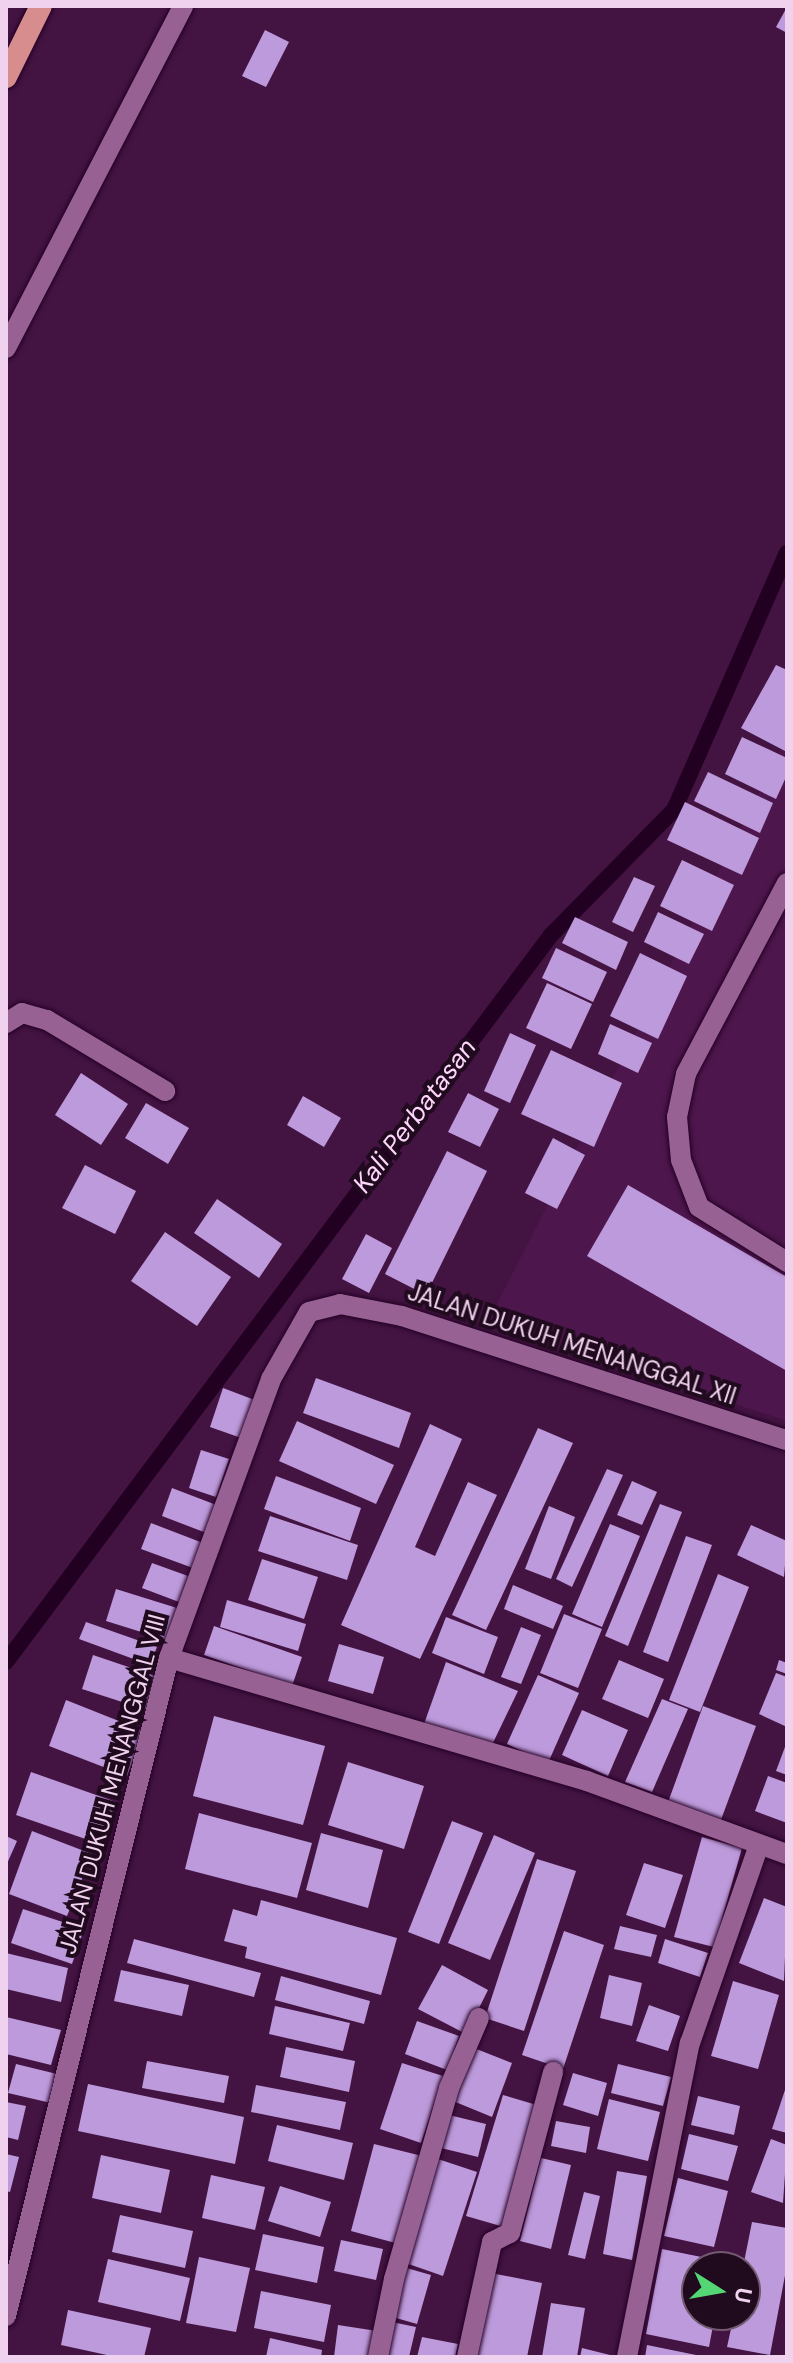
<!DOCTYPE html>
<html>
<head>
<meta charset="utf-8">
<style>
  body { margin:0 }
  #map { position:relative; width:793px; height:2363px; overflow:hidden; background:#431342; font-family:"DM Sans",sans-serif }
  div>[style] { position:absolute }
  .built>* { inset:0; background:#4d164c }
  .stream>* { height:16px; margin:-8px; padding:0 8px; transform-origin:8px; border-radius:8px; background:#202 }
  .building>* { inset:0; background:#bd9adb }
  .roads { filter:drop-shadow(0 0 2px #240224) drop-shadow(0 0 2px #240224) }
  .service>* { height:20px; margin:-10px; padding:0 10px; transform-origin:10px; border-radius:10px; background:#976194 }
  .minor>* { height:20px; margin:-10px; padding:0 10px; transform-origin:10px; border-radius:10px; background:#976194 }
  .trunk>* { height:22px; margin:-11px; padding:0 11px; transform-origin:11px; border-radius:11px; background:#d78d8e }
  span { translate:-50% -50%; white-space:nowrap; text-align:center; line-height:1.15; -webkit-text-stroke:8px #1f0a1e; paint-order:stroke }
  .street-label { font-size:24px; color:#f1d2ee }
  .water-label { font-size:26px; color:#fed5fb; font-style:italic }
  .frame { position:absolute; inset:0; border:8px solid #f1d2ee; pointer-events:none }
  .north { position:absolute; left:681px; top:2251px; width:80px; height:80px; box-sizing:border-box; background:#1f0a1e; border:2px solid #735a71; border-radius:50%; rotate:101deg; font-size:22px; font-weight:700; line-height:32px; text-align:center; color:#f1d2ee }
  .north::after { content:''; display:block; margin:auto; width:28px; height:36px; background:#53d673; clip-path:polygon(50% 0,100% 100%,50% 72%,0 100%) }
</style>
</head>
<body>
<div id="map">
  <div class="built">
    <div style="clip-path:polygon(787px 738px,787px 1421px,487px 1323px)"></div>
  </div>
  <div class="stream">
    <div style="left:6px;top:1662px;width:909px;rotate:-53.14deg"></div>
    <div style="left:551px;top:935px;width:175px;rotate:-45.5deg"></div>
    <div style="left:674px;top:810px;width:281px;rotate:-66.3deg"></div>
  </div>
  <div class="building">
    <div style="clip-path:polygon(787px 7px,787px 33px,776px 27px)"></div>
    <div style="clip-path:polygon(265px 30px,289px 42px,266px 87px,242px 76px)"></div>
    <div style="clip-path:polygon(776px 665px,787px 670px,787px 752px,741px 728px)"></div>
    <div style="clip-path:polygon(742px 737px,787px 758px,787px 775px,776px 799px,725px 774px)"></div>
    <div style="clip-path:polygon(708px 772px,773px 803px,760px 833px,694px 801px)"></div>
    <div style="clip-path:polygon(685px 802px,759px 838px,742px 875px,667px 840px)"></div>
    <div style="clip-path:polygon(682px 860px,734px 885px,712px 931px,660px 906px)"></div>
    <div style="clip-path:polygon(634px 877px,655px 886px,633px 932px,612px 922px)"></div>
    <div style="clip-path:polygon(658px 912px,704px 934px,689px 964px,644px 942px)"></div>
    <div style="clip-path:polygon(575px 917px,628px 942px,616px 970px,562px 943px)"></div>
    <div style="clip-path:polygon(556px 948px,607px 972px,593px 1002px,542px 978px)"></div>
    <div style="clip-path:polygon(640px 953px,687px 976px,658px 1039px,610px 1016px)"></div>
    <div style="clip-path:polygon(547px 983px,592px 1004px,571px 1049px,526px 1028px)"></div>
    <div style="clip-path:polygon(610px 1024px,652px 1043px,638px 1073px,598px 1054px)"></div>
    <div style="clip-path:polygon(510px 1033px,536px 1045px,510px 1103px,484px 1091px)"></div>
    <div style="clip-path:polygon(551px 1050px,622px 1083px,594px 1147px,521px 1114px)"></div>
    <div style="clip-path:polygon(81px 1073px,128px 1104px,101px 1145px,55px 1115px)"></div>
    <div style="clip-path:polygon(468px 1093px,499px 1109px,480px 1147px,448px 1132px)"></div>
    <div style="clip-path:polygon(303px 1096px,341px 1118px,324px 1147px,287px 1125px)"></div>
    <div style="clip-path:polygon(146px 1103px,189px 1128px,168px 1164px,125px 1138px)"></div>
    <div style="clip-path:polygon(553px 1138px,585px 1155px,557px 1209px,525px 1193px)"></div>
    <div style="clip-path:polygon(447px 1151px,487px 1171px,426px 1295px,385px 1274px)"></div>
    <div style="clip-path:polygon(85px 1165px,136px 1191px,115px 1234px,62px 1208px)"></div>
    <div style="clip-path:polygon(628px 1185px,787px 1277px,787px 1371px,587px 1256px)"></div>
    <div style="clip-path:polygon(217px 1199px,282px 1244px,259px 1278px,194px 1233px)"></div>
    <div style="clip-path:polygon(165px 1232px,231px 1277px,197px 1326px,131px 1281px)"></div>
    <div style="clip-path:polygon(366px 1234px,392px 1248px,369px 1293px,342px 1279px)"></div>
    <div style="clip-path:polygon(316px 1378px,411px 1413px,399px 1448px,303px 1413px)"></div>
    <div style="clip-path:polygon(223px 1388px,257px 1401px,244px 1439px,210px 1427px)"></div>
    <div style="clip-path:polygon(297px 1421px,394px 1465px,376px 1504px,279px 1461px)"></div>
    <div style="clip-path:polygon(430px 1424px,462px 1439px,415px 1547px,435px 1556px,468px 1482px,497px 1495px,420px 1659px,341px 1625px)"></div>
    <div style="clip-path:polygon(538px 1428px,573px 1443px,486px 1630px,452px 1615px)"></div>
    <div style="clip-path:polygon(201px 1450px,229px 1459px,216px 1497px,189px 1488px)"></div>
    <div style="clip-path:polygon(607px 1469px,623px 1475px,572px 1587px,556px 1579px)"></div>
    <div style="clip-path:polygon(276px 1476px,361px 1508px,350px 1541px,264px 1509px)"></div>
    <div style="clip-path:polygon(632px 1481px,657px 1492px,642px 1525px,617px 1515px)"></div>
    <div style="clip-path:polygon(172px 1488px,219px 1506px,209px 1534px,162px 1516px)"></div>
    <div style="clip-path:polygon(660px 1504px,682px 1512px,628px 1646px,605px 1636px)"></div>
    <div style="clip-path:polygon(549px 1506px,575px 1517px,551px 1579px,525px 1569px)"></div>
    <div style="clip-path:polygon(270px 1516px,358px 1545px,347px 1580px,258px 1551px)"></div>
    <div style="clip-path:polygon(151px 1523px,203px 1543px,193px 1568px,141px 1549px)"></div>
    <div style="clip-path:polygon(610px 1524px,640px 1536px,602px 1627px,572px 1614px)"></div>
    <div style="clip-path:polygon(751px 1525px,787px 1541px,784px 1577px,737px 1555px)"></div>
    <div style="clip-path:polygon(686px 1536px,712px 1545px,668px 1662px,643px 1652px)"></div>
    <div style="clip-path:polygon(262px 1559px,318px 1577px,304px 1619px,248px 1600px)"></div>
    <div style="clip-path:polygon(152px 1563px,188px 1576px,179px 1602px,142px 1588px)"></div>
    <div style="clip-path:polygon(718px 1574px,749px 1587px,700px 1712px,669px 1700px)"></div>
    <div style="clip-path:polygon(513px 1585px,563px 1606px,553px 1629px,504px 1609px)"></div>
    <div style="clip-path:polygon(116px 1589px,177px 1608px,167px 1640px,106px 1621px)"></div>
    <div style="clip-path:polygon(227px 1600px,306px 1624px,298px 1651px,220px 1627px)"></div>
    <div style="clip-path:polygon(564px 1614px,602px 1629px,578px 1688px,540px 1673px)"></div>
    <div style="clip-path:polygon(446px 1617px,498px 1637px,484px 1674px,432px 1653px)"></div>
    <div style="clip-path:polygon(86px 1622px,157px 1647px,150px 1665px,79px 1639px)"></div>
    <div style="clip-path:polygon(214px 1626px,302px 1657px,292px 1686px,204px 1655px)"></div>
    <div style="clip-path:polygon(521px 1627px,541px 1635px,521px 1684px,501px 1677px)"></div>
    <div style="clip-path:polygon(339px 1644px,384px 1657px,373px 1694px,328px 1681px)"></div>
    <div style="clip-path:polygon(93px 1655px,158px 1677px,147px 1710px,82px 1689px)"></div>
    <div style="clip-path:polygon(619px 1660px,664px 1679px,648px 1718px,602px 1699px)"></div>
    <div style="clip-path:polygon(779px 1660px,787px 1663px,787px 1674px,776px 1670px)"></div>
    <div style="clip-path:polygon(446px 1662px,518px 1691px,490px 1749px,424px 1724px)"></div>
    <div style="clip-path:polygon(776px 1673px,787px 1677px,787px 1727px,759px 1714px)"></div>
    <div style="clip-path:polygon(538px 1675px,579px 1693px,548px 1763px,507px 1744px)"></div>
    <div style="clip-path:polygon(662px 1699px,688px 1709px,652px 1792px,625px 1782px)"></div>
    <div style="clip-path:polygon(66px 1700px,144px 1731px,127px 1776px,49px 1746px)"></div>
    <div style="clip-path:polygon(703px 1706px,756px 1726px,719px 1825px,667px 1805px)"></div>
    <div style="clip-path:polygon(582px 1710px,628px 1730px,608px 1776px,562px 1755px)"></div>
    <div style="clip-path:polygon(214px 1716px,325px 1746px,303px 1825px,193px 1796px)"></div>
    <div style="clip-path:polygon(785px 1747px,787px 1748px,787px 1775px,776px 1771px)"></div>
    <div style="clip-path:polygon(348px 1762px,424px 1786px,404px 1849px,328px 1825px)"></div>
    <div style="clip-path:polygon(31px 1772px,116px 1802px,100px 1844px,16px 1815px)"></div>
    <div style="clip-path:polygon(768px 1776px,787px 1783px,787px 1823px,755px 1811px)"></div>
    <div style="clip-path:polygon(199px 1813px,312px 1843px,297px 1898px,185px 1869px)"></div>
    <div style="clip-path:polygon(452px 1821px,483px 1833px,439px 1944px,408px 1932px)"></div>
    <div style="clip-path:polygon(32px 1831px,92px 1854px,67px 1916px,9px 1894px)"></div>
    <div style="clip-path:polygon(321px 1833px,383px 1850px,368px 1908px,306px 1890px)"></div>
    <div style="clip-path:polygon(494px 1835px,535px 1853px,490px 1960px,448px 1943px)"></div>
    <div style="clip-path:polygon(6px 1836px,17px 1841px,6px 1866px)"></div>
    <div style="clip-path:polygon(702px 1837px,742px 1848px,714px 1947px,674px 1937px)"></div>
    <div style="clip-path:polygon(537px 1859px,576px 1871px,524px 2031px,485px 2018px)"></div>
    <div style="clip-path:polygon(644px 1863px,683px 1875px,665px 1928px,626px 1915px)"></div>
    <div style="clip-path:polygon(764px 1898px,787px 1907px,784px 1981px,739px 1963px)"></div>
    <div style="clip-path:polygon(261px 1900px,397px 1938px,381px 1995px,245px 1958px,247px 1947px,224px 1941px,233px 1909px,257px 1916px)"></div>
    <div style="clip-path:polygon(23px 1909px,84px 1929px,72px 1964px,11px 1943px)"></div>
    <div style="clip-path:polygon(620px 1926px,657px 1935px,651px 1957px,614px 1949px)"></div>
    <div style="clip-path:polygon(564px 1931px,604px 1945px,563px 2069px,522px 2055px)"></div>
    <div style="clip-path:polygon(134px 1939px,261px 1973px,254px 1997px,127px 1963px)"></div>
    <div style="clip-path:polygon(665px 1939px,708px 1953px,700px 1977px,658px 1963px)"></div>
    <div style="clip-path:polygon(6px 1953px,68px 1968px,61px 2002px,6px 1989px)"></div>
    <div style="clip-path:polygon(442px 1965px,488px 1990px,466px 2034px,418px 2009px)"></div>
    <div style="clip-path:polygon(121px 1970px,189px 1985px,182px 2016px,114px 2001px)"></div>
    <div style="clip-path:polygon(609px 1975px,642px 1983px,632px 2026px,600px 2018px)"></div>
    <div style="clip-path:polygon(281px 1976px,370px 2001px,364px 2024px,275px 2000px)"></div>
    <div style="clip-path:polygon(733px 1981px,779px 1995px,758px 2069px,711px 2056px)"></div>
    <div style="clip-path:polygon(649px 2005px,680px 2016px,668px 2051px,636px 2041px)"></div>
    <div style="clip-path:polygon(275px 2006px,350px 2023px,343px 2051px,269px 2034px)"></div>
    <div style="clip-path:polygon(6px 2017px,61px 2030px,51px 2065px,6px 2054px)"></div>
    <div style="clip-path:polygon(417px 2021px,459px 2036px,447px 2070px,405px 2054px)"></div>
    <div style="clip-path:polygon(286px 2047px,355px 2061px,349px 2092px,280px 2077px)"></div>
    <div style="clip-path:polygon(474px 2048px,512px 2063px,492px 2117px,453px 2101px)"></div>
    <div style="clip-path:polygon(147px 2061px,229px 2076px,224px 2103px,142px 2088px)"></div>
    <div style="clip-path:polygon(402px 2063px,443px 2076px,421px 2143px,380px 2129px)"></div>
    <div style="clip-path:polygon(16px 2064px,57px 2074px,51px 2103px,8px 2093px)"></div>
    <div style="clip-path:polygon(618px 2064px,671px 2077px,663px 2106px,611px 2093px)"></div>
    <div style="clip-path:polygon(573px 2073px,607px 2083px,598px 2116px,563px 2105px)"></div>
    <div style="clip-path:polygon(88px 2084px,244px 2117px,235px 2164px,78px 2131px)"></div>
    <div style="clip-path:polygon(787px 2084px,787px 2133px,772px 2129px)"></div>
    <div style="clip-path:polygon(256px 2085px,346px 2102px,340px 2130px,251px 2112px)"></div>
    <div style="clip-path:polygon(503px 2095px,540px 2106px,504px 2227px,466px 2216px)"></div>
    <div style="clip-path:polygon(698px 2096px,740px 2106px,734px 2135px,691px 2125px)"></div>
    <div style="clip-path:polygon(609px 2099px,660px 2112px,648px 2161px,597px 2149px)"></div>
    <div style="clip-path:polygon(6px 2102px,26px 2106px,18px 2140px,6px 2137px)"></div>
    <div style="clip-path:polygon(449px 2115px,486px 2124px,478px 2157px,441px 2148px)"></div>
    <div style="clip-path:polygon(556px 2121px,590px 2127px,586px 2153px,551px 2146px)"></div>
    <div style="clip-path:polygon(277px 2125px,353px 2143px,344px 2180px,268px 2161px)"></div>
    <div style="clip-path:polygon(689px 2134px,738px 2146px,728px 2181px,681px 2169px)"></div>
    <div style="clip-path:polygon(771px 2139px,787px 2145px,783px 2203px,751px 2192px)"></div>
    <div style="clip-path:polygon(374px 2144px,422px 2156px,399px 2244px,351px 2231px)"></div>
    <div style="clip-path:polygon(6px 2154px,19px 2157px,10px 2192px,6px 2191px)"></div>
    <div style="clip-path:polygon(101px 2155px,170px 2170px,161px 2213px,92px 2198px)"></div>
    <div style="clip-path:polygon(435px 2158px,477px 2172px,443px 2276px,400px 2261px)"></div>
    <div style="clip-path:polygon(541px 2158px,571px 2165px,551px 2249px,520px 2241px)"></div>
    <div style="clip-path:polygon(617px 2171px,647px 2176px,632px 2260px,603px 2254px)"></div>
    <div style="clip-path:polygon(211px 2175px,265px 2187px,255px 2230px,202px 2218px)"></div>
    <div style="clip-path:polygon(678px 2178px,728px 2191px,714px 2247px,664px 2236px)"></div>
    <div style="clip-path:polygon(280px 2186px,331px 2202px,320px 2237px,268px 2221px)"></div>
    <div style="clip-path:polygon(584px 2192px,600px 2196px,585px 2259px,568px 2255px)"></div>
    <div style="clip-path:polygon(120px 2215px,193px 2231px,185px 2268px,112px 2252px)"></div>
    <div style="clip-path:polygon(752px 2222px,787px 2228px,787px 2265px,770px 2355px,727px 2347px,734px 2315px,745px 2315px,743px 2267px)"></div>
    <div style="clip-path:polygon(263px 2234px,324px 2247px,317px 2283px,255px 2270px)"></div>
    <div style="clip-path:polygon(341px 2240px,383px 2249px,376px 2280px,334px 2271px)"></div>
    <div style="clip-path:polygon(662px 2249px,726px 2262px,725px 2267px,697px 2267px,697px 2315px,715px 2315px,709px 2347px,646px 2334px)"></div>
    <div style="clip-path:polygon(199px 2257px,250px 2268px,236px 2332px,186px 2323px)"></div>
    <div style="clip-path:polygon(108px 2259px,190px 2278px,180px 2321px,98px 2302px)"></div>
    <div style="clip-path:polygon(403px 2267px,431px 2275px,417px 2324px,389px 2316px)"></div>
    <div style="clip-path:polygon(491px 2273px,542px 2283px,527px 2357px,474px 2357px)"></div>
    <div style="clip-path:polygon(261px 2291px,331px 2305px,324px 2342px,254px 2328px)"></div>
    <div style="clip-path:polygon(551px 2303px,585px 2308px,577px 2357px,542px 2357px)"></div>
    <div style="clip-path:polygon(68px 2310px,151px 2328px,144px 2357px,116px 2357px,61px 2345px)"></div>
    <div style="clip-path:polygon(392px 2322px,416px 2327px,409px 2357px,384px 2357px)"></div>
    <div style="clip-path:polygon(338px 2325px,377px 2331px,373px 2357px,334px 2357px)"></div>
    <div style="clip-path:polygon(422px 2337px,458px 2344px,455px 2357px,417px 2357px)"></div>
    <div style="clip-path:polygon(270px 2338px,322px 2350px,321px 2357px,266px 2357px)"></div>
    <div style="clip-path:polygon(647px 2345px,701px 2356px,701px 2357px,645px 2357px)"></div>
    <div style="clip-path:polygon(582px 2348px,614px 2356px,614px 2357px,580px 2357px)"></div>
  </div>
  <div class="roads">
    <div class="service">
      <div style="left:6px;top:348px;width:385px;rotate:-62.6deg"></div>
      <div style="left:787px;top:883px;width:216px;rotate:117.9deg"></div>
      <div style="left:686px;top:1074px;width:44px;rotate:101.8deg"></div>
      <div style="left:677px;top:1117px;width:43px;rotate:84.7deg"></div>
      <div style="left:681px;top:1160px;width:50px;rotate:69deg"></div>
      <div style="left:699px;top:1207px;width:104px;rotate:32deg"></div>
      <div style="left:6px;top:1023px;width:19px;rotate:-32deg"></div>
      <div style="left:22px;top:1013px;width:26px;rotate:16deg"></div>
      <div style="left:47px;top:1020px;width:138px;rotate:31deg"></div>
      <div style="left:467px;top:2357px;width:118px;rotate:-77.7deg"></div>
      <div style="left:492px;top:2242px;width:20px;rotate:-27deg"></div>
      <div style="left:510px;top:2233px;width:167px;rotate:-75deg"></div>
    </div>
    <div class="minor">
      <div style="left:169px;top:1658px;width:436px;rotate:16.4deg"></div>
      <div style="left:587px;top:1781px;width:213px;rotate:20.1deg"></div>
      <div style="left:6px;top:2316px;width:678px;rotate:-76.09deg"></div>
      <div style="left:169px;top:1658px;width:297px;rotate:-69.9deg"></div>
      <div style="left:271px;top:1379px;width:77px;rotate:-60.4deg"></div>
      <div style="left:309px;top:1312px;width:32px;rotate:-14deg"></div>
      <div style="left:340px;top:1304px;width:63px;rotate:11deg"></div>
      <div style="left:402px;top:1316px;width:404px;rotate:17.9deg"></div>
      <div style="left:378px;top:2357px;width:80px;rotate:-78.4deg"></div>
      <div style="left:394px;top:2279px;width:199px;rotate:-73.9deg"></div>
      <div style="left:449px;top:2088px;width:76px;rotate:-66.8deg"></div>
      <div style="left:627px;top:2357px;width:320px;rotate:-78.7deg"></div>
      <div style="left:690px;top:2043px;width:210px;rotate:-70.8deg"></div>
    </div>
    <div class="trunk">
      <div style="left:6px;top:77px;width:79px;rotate:-63.8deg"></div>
    </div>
  </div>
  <div class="street-label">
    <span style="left:572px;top:1344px;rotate:18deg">JALAN DUKUH MENANGGAL XII</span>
    <span style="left:112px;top:1784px;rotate:-75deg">JALAN DUKUH MENANGGAL VIII</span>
  </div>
  <div class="water-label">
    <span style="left:415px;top:1116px;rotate:-53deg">Kali Perbatasan</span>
  </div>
  <div class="frame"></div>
  <div class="north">U</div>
</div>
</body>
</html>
